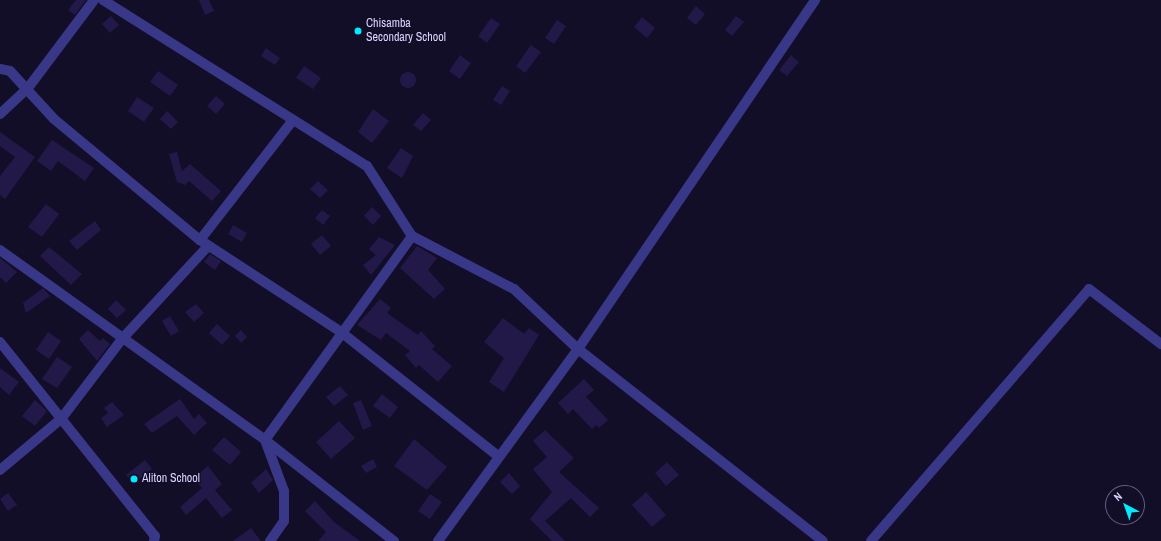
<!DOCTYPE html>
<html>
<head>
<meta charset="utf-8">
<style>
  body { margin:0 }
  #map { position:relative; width:1161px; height:541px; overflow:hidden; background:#120e27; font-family:"Archivo Narrow",sans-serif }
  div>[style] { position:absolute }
  .building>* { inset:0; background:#221949 }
  .round { border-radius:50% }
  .minor>* { height:10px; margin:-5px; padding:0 5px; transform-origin:5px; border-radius:5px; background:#383788 }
  .dots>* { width:11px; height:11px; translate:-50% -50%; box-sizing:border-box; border:2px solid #120e27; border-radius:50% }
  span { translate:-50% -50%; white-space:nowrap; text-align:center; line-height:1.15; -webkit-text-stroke:3px #120e27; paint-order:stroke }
  .poi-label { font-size:12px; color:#d8d4ff }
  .left { translate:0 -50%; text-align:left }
  .north { position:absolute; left:1105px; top:485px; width:40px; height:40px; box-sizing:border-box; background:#120e27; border:1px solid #615d7d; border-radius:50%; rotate:319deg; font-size:11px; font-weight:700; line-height:16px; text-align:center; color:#d8d4ff }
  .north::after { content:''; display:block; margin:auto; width:14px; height:18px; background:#00ebff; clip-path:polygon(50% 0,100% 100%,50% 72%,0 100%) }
</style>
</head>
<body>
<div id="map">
  <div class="building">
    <div style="clip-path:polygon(76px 0,86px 0,75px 15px,68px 10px)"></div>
    <div style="clip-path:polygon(199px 0,209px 0,214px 11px,205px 15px)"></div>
    <div style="clip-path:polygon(696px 6px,705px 14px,696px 25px,687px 18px)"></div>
    <div style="clip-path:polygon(111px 16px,119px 25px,110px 33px,102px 24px)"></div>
    <div style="clip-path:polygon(736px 16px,744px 22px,732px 36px,725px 30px)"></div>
    <div style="clip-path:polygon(642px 17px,655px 28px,647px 38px,634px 27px)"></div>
    <div style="clip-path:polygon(491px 18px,500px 24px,487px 43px,478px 36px)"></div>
    <div style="clip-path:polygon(557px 20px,566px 26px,554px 44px,545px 38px)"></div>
    <div style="clip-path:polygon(531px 45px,541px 52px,525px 73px,516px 66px)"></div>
    <div style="clip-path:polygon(266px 48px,280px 58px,275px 65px,261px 56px)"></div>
    <div style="clip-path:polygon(460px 55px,471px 63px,460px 79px,449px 71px)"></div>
    <div style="clip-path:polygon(791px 55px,799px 62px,787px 76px,779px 70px)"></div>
    <div style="clip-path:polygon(304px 66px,321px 78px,313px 89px,296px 78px)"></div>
    <div style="clip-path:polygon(158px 71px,178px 85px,170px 96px,150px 82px)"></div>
    <div class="round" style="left:400px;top:72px;width:16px;height:16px"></div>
    <div style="clip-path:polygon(502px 86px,510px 91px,501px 105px,493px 100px)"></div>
    <div style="clip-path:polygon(216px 96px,225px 104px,216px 114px,207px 106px)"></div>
    <div style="clip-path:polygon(137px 97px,154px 108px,144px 122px,128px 111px)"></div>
    <div style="clip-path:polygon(373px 109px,389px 121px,372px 143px,358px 132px)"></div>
    <div style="clip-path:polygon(167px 111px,178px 122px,171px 129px,160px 119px)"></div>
    <div style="clip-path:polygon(423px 113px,431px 120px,421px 131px,413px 125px)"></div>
    <div style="clip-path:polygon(0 132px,35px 157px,5px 199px,0 195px,0 176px,15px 157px,0 146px)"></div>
    <div style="clip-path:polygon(52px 140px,94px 168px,85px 181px,58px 161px,51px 171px,37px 161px)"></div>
    <div style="clip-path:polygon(401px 148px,413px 156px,402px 178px,387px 168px)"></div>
    <div style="clip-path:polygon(177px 152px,182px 171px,190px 164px,221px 191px,212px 201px,189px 181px,185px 185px,177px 182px,169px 154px)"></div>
    <div style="clip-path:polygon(318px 181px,328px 190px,320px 198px,310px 189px)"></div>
    <div style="clip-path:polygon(46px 204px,59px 214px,42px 237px,28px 227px)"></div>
    <div style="clip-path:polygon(372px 207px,381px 216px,373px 225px,364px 216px)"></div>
    <div style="clip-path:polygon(322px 210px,330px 216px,323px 225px,315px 218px)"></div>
    <div style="clip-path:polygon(95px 221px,101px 230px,77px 250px,69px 241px)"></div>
    <div style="clip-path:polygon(233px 225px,247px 233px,242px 242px,228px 234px)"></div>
    <div style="clip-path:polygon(322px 235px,331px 246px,320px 255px,311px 244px)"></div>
    <div style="clip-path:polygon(379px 237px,395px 245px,371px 275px,363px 265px,376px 255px,369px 249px)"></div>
    <div style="clip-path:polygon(417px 246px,437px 258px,428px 270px,445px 289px,434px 299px,400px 268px)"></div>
    <div style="clip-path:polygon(49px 247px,82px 274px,71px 285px,40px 256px)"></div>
    <div style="clip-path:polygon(210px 254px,221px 261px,215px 270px,204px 262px)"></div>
    <div style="clip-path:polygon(0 258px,17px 272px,6px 283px,0 277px)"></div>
    <div style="clip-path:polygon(43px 288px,50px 296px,26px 313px,23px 303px)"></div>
    <div style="clip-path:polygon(380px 299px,391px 308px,387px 313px,418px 335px,421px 331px,435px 346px,432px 349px,452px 366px,438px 382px,419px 365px,416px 368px,405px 355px,410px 351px,386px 333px,381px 340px,357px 325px)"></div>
    <div style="clip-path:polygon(116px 300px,126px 310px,117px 318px,108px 309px)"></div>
    <div style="clip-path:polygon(196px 304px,204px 313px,194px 322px,185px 312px)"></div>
    <div style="clip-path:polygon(170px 316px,179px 331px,171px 336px,162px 321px)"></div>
    <div style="clip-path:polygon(503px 318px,524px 334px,529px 328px,539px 335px,504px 392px,489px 382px,504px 358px,484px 342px)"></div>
    <div style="clip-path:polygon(217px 324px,230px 336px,222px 345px,209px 333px)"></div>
    <div style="clip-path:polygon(88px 330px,100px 341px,103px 338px,110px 344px,97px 361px,79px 339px)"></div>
    <div style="clip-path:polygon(241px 330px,247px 337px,241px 343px,235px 336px)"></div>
    <div style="clip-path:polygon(48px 332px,61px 341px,49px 359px,36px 350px)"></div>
    <div style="clip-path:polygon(57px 357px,72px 367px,57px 388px,42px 379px)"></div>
    <div style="clip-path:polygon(0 368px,19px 382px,9px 395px,0 387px)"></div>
    <div style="clip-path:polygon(584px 379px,594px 390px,586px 397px,608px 420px,599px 428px,596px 425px,592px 429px,573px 409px,568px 414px,558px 403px)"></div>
    <div style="clip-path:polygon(340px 386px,348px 395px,334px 406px,326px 397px)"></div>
    <div style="clip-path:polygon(382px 394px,398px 407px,390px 418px,373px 406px)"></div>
    <div style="clip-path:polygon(180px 399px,194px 419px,199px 414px,207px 423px,194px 435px,177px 416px,152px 433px,144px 424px)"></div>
    <div style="clip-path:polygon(35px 400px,47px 411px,35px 426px,22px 416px)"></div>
    <div style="clip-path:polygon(361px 400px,372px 426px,363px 430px,353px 403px)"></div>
    <div style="clip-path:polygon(112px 402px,124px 415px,107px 427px,101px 418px,108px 413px,104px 408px)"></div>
    <div style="clip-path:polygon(339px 421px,355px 438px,331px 459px,316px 442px)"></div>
    <div style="clip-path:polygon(545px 430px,574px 458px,559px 472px,599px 508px,590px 517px,571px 498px,545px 521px,565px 541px,552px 541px,530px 519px,552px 492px,533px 469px,547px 457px,533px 441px)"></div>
    <div style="clip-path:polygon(224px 437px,241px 452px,230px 465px,212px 450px)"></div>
    <div style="clip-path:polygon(414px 439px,447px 467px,427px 490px,394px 466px)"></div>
    <div style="clip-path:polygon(373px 459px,377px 467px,366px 473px,361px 466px)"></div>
    <div style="clip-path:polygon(145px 460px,152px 469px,133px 484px,126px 475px)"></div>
    <div style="clip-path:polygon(667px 462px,679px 475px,666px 486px,655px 473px)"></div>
    <div style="clip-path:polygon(208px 466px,222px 484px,215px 490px,232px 510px,222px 518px,206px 498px,186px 515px,180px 507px,202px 488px,193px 478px)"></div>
    <div style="clip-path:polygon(266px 469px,273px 480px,259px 493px,251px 483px)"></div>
    <div style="clip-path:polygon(509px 473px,520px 486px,512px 494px,500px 482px)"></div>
    <div style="clip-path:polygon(646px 492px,666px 515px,652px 527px,632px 505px)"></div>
    <div style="clip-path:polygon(8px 493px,17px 505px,8px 511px,0 499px)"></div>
    <div style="clip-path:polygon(430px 494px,442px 502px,430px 519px,418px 511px)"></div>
    <div style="clip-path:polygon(315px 501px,334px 522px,360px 541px,318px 541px,326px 532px,305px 511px)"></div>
    <div style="clip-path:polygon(251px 528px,261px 541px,233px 541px)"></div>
  </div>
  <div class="minor">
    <div style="left:103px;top:0;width:312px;rotate:32.2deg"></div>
    <div style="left:367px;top:166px;width:83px;rotate:57.3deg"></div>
    <div style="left:412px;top:236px;width:115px;rotate:27.5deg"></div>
    <div style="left:514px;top:289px;width:88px;rotate:43.2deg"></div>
    <div style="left:578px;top:349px;width:311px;rotate:38.1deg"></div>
    <div style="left:0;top:69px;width:10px;rotate:11deg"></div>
    <div style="left:10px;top:71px;width:65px;rotate:47.5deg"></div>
    <div style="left:54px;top:119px;width:190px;rotate:39.7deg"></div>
    <div style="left:200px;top:240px;width:168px;rotate:33.1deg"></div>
    <div style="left:341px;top:332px;width:200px;rotate:38.3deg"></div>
    <div style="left:0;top:114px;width:38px;rotate:-43deg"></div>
    <div style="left:28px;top:88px;width:110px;rotate:-53.1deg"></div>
    <div style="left:200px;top:240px;width:152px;rotate:-52.2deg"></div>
    <div style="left:0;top:250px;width:326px;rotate:35.6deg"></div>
    <div style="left:265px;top:440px;width:164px;rotate:38.1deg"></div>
    <div style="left:0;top:342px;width:248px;rotate:51.4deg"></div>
    <div style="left:155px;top:536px;width:5px;rotate:101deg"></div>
    <div style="left:0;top:470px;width:80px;rotate:-39.9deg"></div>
    <div style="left:61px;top:419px;width:101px;rotate:-52.7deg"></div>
    <div style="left:122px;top:339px;width:127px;rotate:-47.2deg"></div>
    <div style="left:270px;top:541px;width:24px;rotate:-55deg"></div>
    <div style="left:284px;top:521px;width:30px;rotate:-90deg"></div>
    <div style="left:284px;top:491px;width:54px;rotate:-110.4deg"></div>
    <div style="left:265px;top:440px;width:251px;rotate:-54.2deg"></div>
    <div style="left:438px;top:541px;width:238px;rotate:-53.9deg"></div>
    <div style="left:578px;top:349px;width:422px;rotate:-55.8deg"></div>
    <div style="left:871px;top:541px;width:333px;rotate:-49.1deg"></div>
    <div style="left:1089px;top:289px;width:91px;rotate:37.4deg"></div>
  </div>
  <div class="dots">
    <div style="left:358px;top:31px;background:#00ebff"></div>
    <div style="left:134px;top:479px;background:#00ebff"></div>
  </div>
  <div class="poi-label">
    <span class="left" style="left:366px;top:31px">Chisamba<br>Secondary School</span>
    <span class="left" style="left:142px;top:479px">Aliton School</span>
  </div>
  <div class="north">N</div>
</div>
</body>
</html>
